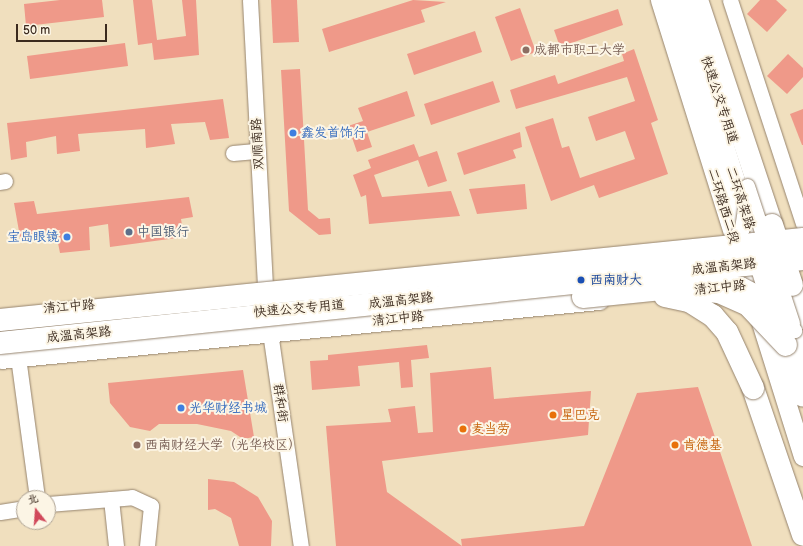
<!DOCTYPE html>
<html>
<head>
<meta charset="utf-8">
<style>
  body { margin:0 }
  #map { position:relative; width:803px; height:546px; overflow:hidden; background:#f0dfbe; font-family:"Balsamiq Sans","LXGW WenKai TC",sans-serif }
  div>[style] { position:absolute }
  .building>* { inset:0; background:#ef9989 }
  .roads { filter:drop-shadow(0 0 1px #96846e) drop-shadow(0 0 1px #96846e) }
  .minor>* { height:15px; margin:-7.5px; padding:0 7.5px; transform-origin:7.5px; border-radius:7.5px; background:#fff }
  .major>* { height:19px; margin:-9.5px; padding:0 9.5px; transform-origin:9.5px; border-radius:9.5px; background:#fff }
  .highway>* { height:22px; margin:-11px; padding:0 11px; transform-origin:11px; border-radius:11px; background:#fff }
  .bridges { filter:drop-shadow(0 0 1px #96846e) drop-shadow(0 0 1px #96846e) }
  .minor-bridge>* { height:15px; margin:-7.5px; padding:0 7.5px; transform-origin:7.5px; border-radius:7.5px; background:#fff }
  .highway-bridge>* { height:22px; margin:-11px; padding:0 11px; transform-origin:11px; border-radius:11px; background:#fff }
  .dots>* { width:11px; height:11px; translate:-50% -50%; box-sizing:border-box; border:2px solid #fcf5e5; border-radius:50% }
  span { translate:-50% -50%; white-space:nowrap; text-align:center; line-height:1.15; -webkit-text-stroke:4px #fcf5e5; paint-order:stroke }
  .education-label { font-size:13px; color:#785e54 }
  .left { translate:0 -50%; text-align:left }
  .street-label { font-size:13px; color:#3b2a1e }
  .shop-label { font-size:13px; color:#366cbe }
  .right { translate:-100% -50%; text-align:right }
  .service-label { font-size:13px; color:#4e5e75 }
  .transit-label { font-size:13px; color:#164399 }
  .food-label { font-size:13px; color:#c56008 }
  .north { position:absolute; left:16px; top:490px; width:40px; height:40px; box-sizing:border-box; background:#fcf5e5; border:1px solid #afa495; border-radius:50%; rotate:343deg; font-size:11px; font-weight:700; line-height:16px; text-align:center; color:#3b2a1e }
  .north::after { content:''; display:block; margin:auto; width:14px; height:18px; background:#d1495b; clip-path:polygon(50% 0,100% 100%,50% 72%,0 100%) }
  .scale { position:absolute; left:16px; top:24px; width:91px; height:18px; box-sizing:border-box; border:2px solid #3b2a1e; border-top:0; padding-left:5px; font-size:12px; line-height:14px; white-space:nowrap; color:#3b2a1e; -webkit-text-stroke:3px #fcf5e5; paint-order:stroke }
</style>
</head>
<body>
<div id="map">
  <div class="building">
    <div style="clip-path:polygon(60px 0,102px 0,104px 17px,26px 26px,24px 4px)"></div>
    <div style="clip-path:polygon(133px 0,152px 0,157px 40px,186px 36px,182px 0,196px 0,199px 55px,154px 60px,152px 43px,138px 45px)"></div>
    <div style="clip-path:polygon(271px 0,297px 0,299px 42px,273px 43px)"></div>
    <div style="clip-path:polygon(413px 0,446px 2px,421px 10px,425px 22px,329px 52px,322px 29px)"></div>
    <div style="clip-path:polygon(760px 0,776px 0,787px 10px,767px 32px,747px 14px)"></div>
    <div style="clip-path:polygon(520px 8px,536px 52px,511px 61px,495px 17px)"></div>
    <div style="clip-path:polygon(618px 9px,623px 25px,560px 47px,554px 30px)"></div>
    <div style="clip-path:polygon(475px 31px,482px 52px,414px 75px,407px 54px)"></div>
    <div style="clip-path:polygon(125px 43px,128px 66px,30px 79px,27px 56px)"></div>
    <div style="clip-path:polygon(634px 49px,658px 120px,651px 123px,668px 174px,599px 198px,594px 185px,551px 201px,525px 127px,553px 118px,562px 148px,569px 146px,580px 178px,635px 159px,625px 131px,596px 141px,588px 117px,635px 101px,627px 77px,516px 109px,510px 90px,555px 75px,558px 84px,624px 61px,622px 54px)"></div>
    <div style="clip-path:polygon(788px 54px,803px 68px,803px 77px,787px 94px,767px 76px)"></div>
    <div style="clip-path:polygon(300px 69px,308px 210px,319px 219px,330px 218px,331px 234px,319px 235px,289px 211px,281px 70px)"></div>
    <div style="clip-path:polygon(493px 81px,500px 102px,431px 125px,424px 104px)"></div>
    <div style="clip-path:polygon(407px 91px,415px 116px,367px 132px,372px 147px,357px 152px,348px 126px,363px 121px,358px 108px)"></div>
    <div style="clip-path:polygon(223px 99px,229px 138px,210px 140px,205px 122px,171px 124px,175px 144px,146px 148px,145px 129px,90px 133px,78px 134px,80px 151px,57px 154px,56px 136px,26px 142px,27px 157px,11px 160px,7px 123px)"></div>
    <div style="clip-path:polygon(803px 109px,803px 145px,802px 145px,790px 114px)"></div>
    <div style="clip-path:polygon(520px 132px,522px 147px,513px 150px,516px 158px,464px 175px,457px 153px)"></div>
    <div style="clip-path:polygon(414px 144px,419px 157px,437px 151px,447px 181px,428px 187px,418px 160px,374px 175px,382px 197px,451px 191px,460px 216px,369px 224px,366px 195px,361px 197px,353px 175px,371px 168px,368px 160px)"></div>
    <div style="clip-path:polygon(525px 184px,527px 209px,477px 214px,469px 189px)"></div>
    <div style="clip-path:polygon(189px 197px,193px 217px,181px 219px,184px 237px,110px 247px,108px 224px,89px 227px,90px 250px,60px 253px,56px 233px,20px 237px,14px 203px,34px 201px,37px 214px)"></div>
    <div style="clip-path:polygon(427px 345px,429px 358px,411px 360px,413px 387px,401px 388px,399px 362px,358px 366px,360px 386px,312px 390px,310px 361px,328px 360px,328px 355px)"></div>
    <div style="clip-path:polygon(491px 367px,494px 399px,591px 391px,588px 435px,382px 461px,387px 492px,462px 546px,461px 539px,584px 526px,637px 393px,698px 387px,752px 546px,336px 546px,326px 426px,391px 422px,388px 409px,415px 406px,418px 433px,433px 432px,430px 373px)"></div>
    <div style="clip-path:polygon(243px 370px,254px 437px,243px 439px,231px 431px,197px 424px,159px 424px,150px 431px,130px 427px,110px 403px,108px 383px)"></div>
    <div style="clip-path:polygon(208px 479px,234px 482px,258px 497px,272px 521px,271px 546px,239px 546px,231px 518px,215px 509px,208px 510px)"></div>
  </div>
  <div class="roads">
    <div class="minor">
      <div style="left:250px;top:0;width:289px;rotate:87deg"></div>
      <div style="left:730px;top:0;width:235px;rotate:71.9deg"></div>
      <div style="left:233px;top:153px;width:25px;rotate:-5deg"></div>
      <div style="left:0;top:182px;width:5px;rotate:-11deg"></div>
      <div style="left:0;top:320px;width:41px;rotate:64.1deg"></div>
      <div style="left:18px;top:357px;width:142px;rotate:82.3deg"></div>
      <div style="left:794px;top:330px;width:28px;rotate:71deg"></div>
      <div style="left:270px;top:332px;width:216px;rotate:81.8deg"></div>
      <div style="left:111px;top:499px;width:21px;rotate:-5deg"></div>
      <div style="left:132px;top:497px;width:21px;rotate:25deg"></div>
      <div style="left:151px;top:506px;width:40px;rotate:95.7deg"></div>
      <div style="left:48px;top:504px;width:63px;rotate:-4.5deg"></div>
      <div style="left:111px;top:499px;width:47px;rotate:83.9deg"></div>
      <div style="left:0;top:512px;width:24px;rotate:-9deg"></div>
    </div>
    <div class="major">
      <div style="left:660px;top:0;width:478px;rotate:72.6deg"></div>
      <div style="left:0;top:359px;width:602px;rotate:-5.63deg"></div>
    </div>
    <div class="highway">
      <div style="left:676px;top:0;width:245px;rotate:72.2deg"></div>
      <div style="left:697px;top:0;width:237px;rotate:71.6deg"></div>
      <div style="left:792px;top:285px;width:35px;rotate:72deg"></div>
      <div style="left:781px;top:327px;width:72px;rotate:72.3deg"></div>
      <div style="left:753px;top:388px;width:155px;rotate:71.2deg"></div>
    </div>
  </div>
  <div class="bridges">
    <div class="minor-bridge">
      <div style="left:747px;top:186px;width:144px;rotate:71.8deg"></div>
      <div style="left:726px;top:250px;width:27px;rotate:-54deg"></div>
      <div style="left:742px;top:228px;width:32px;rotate:-81deg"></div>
      <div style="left:702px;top:276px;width:40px;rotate:12deg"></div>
      <div style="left:741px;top:284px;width:19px;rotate:28deg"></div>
      <div style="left:758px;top:293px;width:52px;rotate:45.8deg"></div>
    </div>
    <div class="highway-bridge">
      <div style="left:772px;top:225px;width:63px;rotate:71.6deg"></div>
      <div style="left:756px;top:249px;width:50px;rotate:72.6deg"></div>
      <div style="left:665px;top:296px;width:25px;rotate:12deg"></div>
      <div style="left:689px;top:301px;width:28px;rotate:32deg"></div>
      <div style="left:713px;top:316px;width:21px;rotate:49deg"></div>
      <div style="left:727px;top:332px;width:62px;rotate:65.1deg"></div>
      <div style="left:583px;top:297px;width:89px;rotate:-5.8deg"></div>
      <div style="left:672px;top:288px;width:47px;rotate:4.9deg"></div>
      <div style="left:719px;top:292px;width:32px;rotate:24deg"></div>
      <div style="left:748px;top:305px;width:55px;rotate:46.5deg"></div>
      <div style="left:0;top:320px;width:807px;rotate:-5.76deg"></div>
      <div style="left:0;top:343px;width:807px;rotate:-5.97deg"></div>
    </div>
  </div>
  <div class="dots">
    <div style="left:526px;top:50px;background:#8d6e63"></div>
    <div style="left:293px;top:133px;background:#3f7fe0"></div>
    <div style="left:129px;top:232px;background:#5c6f8a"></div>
    <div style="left:67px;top:237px;background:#3f7fe0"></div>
    <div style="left:581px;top:280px;background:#1a4fb4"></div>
    <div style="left:181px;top:408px;background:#3f7fe0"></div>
    <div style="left:553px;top:415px;background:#e8710a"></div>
    <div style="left:463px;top:429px;background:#e8710a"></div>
    <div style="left:137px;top:445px;background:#8d6e63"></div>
    <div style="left:675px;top:445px;background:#e8710a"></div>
  </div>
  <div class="education-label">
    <span class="left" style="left:534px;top:50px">成都市职工大学</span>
    <span class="left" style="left:145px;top:445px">西南财经大学（光华校区）</span>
  </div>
  <div class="street-label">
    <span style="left:719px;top:100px;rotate:72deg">快速公交专用道</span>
    <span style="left:258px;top:144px;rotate:-93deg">双顺南路</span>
    <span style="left:740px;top:198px;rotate:72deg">二环高架路</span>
    <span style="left:723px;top:206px;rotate:73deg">二环路西二段</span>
    <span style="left:724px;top:267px;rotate:-6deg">成温高架路</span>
    <span style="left:720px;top:288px;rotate:-6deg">清江中路</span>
    <span style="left:401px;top:301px;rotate:-6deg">成温高架路</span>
    <span style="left:69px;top:307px;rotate:-5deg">清江中路</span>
    <span style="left:299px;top:309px;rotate:-5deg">快速公交专用道</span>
    <span style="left:398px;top:319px;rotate:-6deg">清江中路</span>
    <span style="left:79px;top:335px;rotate:-6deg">成温高架路</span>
    <span style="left:280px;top:403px;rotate:82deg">群和街</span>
  </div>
  <div class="shop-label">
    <span class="left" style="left:301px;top:133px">鑫发首饰行</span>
    <span class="right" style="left:59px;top:237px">宝岛眼镜</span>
    <span class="left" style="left:189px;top:408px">光华财经书城</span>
  </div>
  <div class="service-label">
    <span class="left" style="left:137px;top:232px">中国银行</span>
  </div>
  <div class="transit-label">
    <span class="left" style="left:590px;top:280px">西南财大</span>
  </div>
  <div class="food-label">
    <span class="left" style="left:561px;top:415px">星巴克</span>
    <span class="left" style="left:471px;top:429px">麦当劳</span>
    <span class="left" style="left:683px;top:445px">肯德基</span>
  </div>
  <div class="north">北</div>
  <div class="scale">50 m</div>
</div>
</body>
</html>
